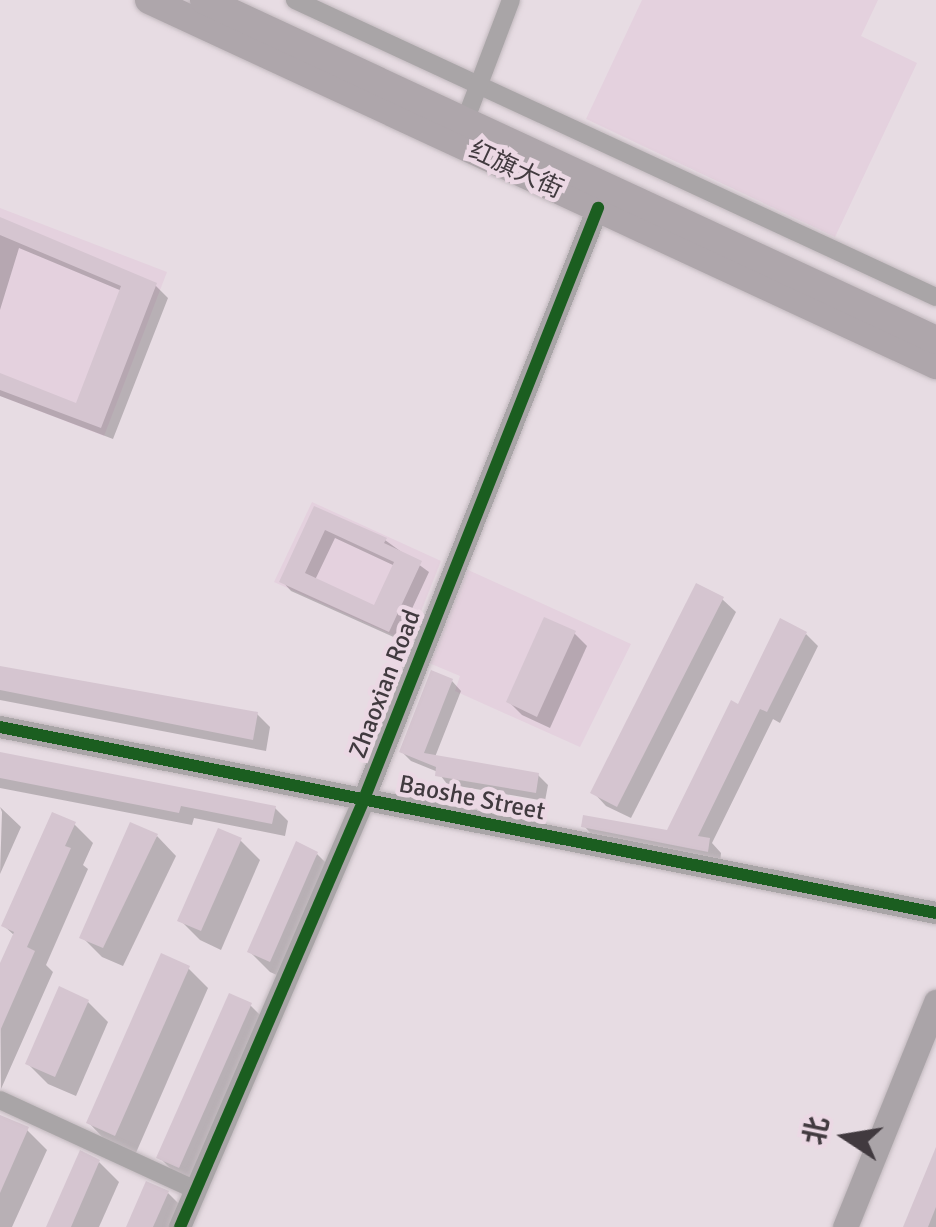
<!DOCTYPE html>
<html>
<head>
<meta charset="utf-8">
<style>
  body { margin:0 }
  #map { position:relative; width:936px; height:1227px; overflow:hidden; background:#e7dce3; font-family:Signika,"Noto Sans SC",sans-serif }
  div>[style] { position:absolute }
  .built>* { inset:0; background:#e4d1de }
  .shadow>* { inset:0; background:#0003 }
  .building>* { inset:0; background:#d5c5d0 }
  .roads { filter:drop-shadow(0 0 2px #c2b9be) drop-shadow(0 0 2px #c2b9be) }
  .minor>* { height:18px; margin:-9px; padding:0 9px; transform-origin:9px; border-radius:9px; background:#a9a5a7 }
  .tertiary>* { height:22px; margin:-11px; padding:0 11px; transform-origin:11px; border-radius:11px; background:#a9a5a7 }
  .secondary>* { height:25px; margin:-12.5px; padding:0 12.5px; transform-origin:12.5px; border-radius:12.5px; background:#aaa4a8 }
  .primary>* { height:28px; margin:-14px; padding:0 14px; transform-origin:14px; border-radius:14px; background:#aea6ab }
  .cycleway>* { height:12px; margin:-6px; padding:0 6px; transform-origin:6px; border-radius:6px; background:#1b5e20 }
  span { translate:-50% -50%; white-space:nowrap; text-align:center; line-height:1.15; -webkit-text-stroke:9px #ebd8e4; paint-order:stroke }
  .street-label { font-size:25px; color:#413a3f }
  .north { position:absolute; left:796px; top:1087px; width:100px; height:100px; -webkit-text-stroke:8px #ebd8e4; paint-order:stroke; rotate:282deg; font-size:28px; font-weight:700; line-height:40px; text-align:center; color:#413a3f }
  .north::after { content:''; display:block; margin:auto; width:35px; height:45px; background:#413a3f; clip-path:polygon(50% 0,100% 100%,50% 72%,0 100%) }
</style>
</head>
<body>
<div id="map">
  <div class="built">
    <div style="clip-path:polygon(642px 0,878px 0,861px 36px,917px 63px,835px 237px,586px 119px)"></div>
    <div style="clip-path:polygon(0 208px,167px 272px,104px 436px,0 396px)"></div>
    <div style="clip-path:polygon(312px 502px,441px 561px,409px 642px,274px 582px)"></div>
    <div style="clip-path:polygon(466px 569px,631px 644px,580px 747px,455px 691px,460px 676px,429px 663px)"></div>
  </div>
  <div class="shadow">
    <div style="clip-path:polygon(0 220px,155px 285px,168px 298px,113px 439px,0 396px,0 376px,78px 406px,122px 291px,19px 248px,0 310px)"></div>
    <div style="clip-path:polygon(evenodd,315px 510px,385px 540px,429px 572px,398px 639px,291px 591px,282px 581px,315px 510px,335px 538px,395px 566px,375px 608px,315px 580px,335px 538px)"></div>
    <div style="clip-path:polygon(722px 599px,736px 612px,631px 818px,606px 806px,593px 792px)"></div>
    <div style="clip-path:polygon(574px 633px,587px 646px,550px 728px,522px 715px,509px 702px)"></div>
    <div style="clip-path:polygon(806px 634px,818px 646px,780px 723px,773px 719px,712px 843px,721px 853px,720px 863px,596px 839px,584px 826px,668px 833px,739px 707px)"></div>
    <div style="clip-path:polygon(0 669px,257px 714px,270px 727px,266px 751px,0 700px)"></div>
    <div style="clip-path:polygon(452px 681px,461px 691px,435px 757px,538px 775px,548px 785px,545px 801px,447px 784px,438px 772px,411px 761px,402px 752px)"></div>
    <div style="clip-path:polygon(0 755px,275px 808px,288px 821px,285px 836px,194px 818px,192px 825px,0 788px)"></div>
    <div style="clip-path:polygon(0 807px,21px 827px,0 874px,2px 812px)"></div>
    <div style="clip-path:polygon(74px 824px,93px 843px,83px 865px,88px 869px,46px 965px,53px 972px,1px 1089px,0 970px,15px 936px,4px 926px)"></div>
    <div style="clip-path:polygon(157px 836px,176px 856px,123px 966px,102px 957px,82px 937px)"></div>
    <div style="clip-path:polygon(240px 840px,260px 860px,221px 950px,200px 940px,180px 920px)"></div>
    <div style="clip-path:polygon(317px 854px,337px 874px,290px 981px,270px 972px,250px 952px)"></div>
    <div style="clip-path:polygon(188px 968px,208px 988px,135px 1155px,108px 1143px,89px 1123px)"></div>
    <div style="clip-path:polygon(88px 1002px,108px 1022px,76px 1096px,48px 1084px,28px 1064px)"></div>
    <div style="clip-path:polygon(250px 1005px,270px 1025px,199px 1187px,179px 1177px,159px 1157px)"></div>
    <div style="clip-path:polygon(0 1128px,27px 1130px,47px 1150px,12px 1227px,0 1227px)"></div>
    <div style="clip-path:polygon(936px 1153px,936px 1227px,905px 1227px)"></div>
    <div style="clip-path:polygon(99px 1162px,119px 1182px,99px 1227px,49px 1227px)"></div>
    <div style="clip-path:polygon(168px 1193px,188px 1213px,182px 1227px,129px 1227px)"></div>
  </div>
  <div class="building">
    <div style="clip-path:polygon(0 217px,157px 283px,101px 428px,0 390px,0 373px,76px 403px,121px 286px,0 235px)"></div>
    <div style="clip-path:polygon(evenodd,314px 506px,387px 538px,384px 543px,422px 561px,389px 632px,279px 582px,314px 506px,325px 530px,394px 562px,374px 605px,305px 573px,325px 530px)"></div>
    <div style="clip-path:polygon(696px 583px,724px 597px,617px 807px,590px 793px)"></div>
    <div style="clip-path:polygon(544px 617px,576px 631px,537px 717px,506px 702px)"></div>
    <div style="clip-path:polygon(780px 618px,807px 632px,767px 712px,760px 709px,698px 836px,710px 838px,708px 852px,581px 827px,583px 815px,667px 830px,731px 700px,738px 704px)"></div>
    <div style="clip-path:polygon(0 666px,258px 712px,253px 740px,0 690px)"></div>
    <div style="clip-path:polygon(431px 670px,453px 679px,424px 753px,539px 773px,536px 793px,435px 776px,436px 767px,399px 752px)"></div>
    <div style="clip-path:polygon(0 752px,276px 806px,272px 824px,181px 806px,179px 813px,0 778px)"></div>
    <div style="clip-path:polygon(52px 812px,76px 822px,65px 846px,71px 848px,27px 947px,35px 951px,0 1031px,0 963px,14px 932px,1px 926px)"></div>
    <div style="clip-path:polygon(130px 822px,158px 834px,103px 948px,79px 938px)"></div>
    <div style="clip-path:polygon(218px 828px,242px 838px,201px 931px,177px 921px)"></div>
    <div style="clip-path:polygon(296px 841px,318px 852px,270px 962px,247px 952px)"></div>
    <div style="clip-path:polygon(161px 953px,190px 966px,115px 1136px,86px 1123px)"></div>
    <div style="clip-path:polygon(59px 986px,89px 1000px,55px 1077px,25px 1064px)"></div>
    <div style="clip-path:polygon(229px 993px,252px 1003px,179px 1168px,156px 1158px)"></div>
    <div style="clip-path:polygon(0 1115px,29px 1127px,0 1193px)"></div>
    <div style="clip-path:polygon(936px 1147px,936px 1207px,928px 1227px,903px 1227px)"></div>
    <div style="clip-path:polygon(80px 1150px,100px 1160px,71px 1227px,46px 1227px)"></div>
    <div style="clip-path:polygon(146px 1181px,169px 1191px,153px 1227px,126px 1227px)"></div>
  </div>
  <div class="roads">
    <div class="minor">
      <div style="left:295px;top:0;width:706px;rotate:24.86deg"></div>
      <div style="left:465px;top:121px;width:129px;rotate:-69.2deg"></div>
      <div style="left:0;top:1100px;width:216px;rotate:24.7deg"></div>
    </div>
    <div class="tertiary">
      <div style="left:0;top:727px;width:954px;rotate:11.24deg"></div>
      <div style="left:180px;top:1227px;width:466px;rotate:-66.7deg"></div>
      <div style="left:364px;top:799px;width:636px;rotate:-68.4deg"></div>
    </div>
    <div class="secondary">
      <div style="left:845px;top:1227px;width:243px;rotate:-68deg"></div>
    </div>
    <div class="primary">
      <div style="left:149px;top:0;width:868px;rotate:24.88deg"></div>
      <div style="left:204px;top:0;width:807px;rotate:24.91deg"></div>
    </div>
  </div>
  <div class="cycleway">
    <div style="left:0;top:727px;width:954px;rotate:11.24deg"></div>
    <div style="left:180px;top:1227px;width:466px;rotate:-66.7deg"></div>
    <div style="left:364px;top:799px;width:636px;rotate:-68.4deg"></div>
  </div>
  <div class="street-label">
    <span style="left:516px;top:170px;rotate:25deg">红旗大街</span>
    <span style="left:385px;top:684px;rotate:-69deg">Zhaoxian Road</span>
    <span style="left:472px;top:798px;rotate:11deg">Baoshe Street</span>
  </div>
  <div class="north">北</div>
</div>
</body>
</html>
